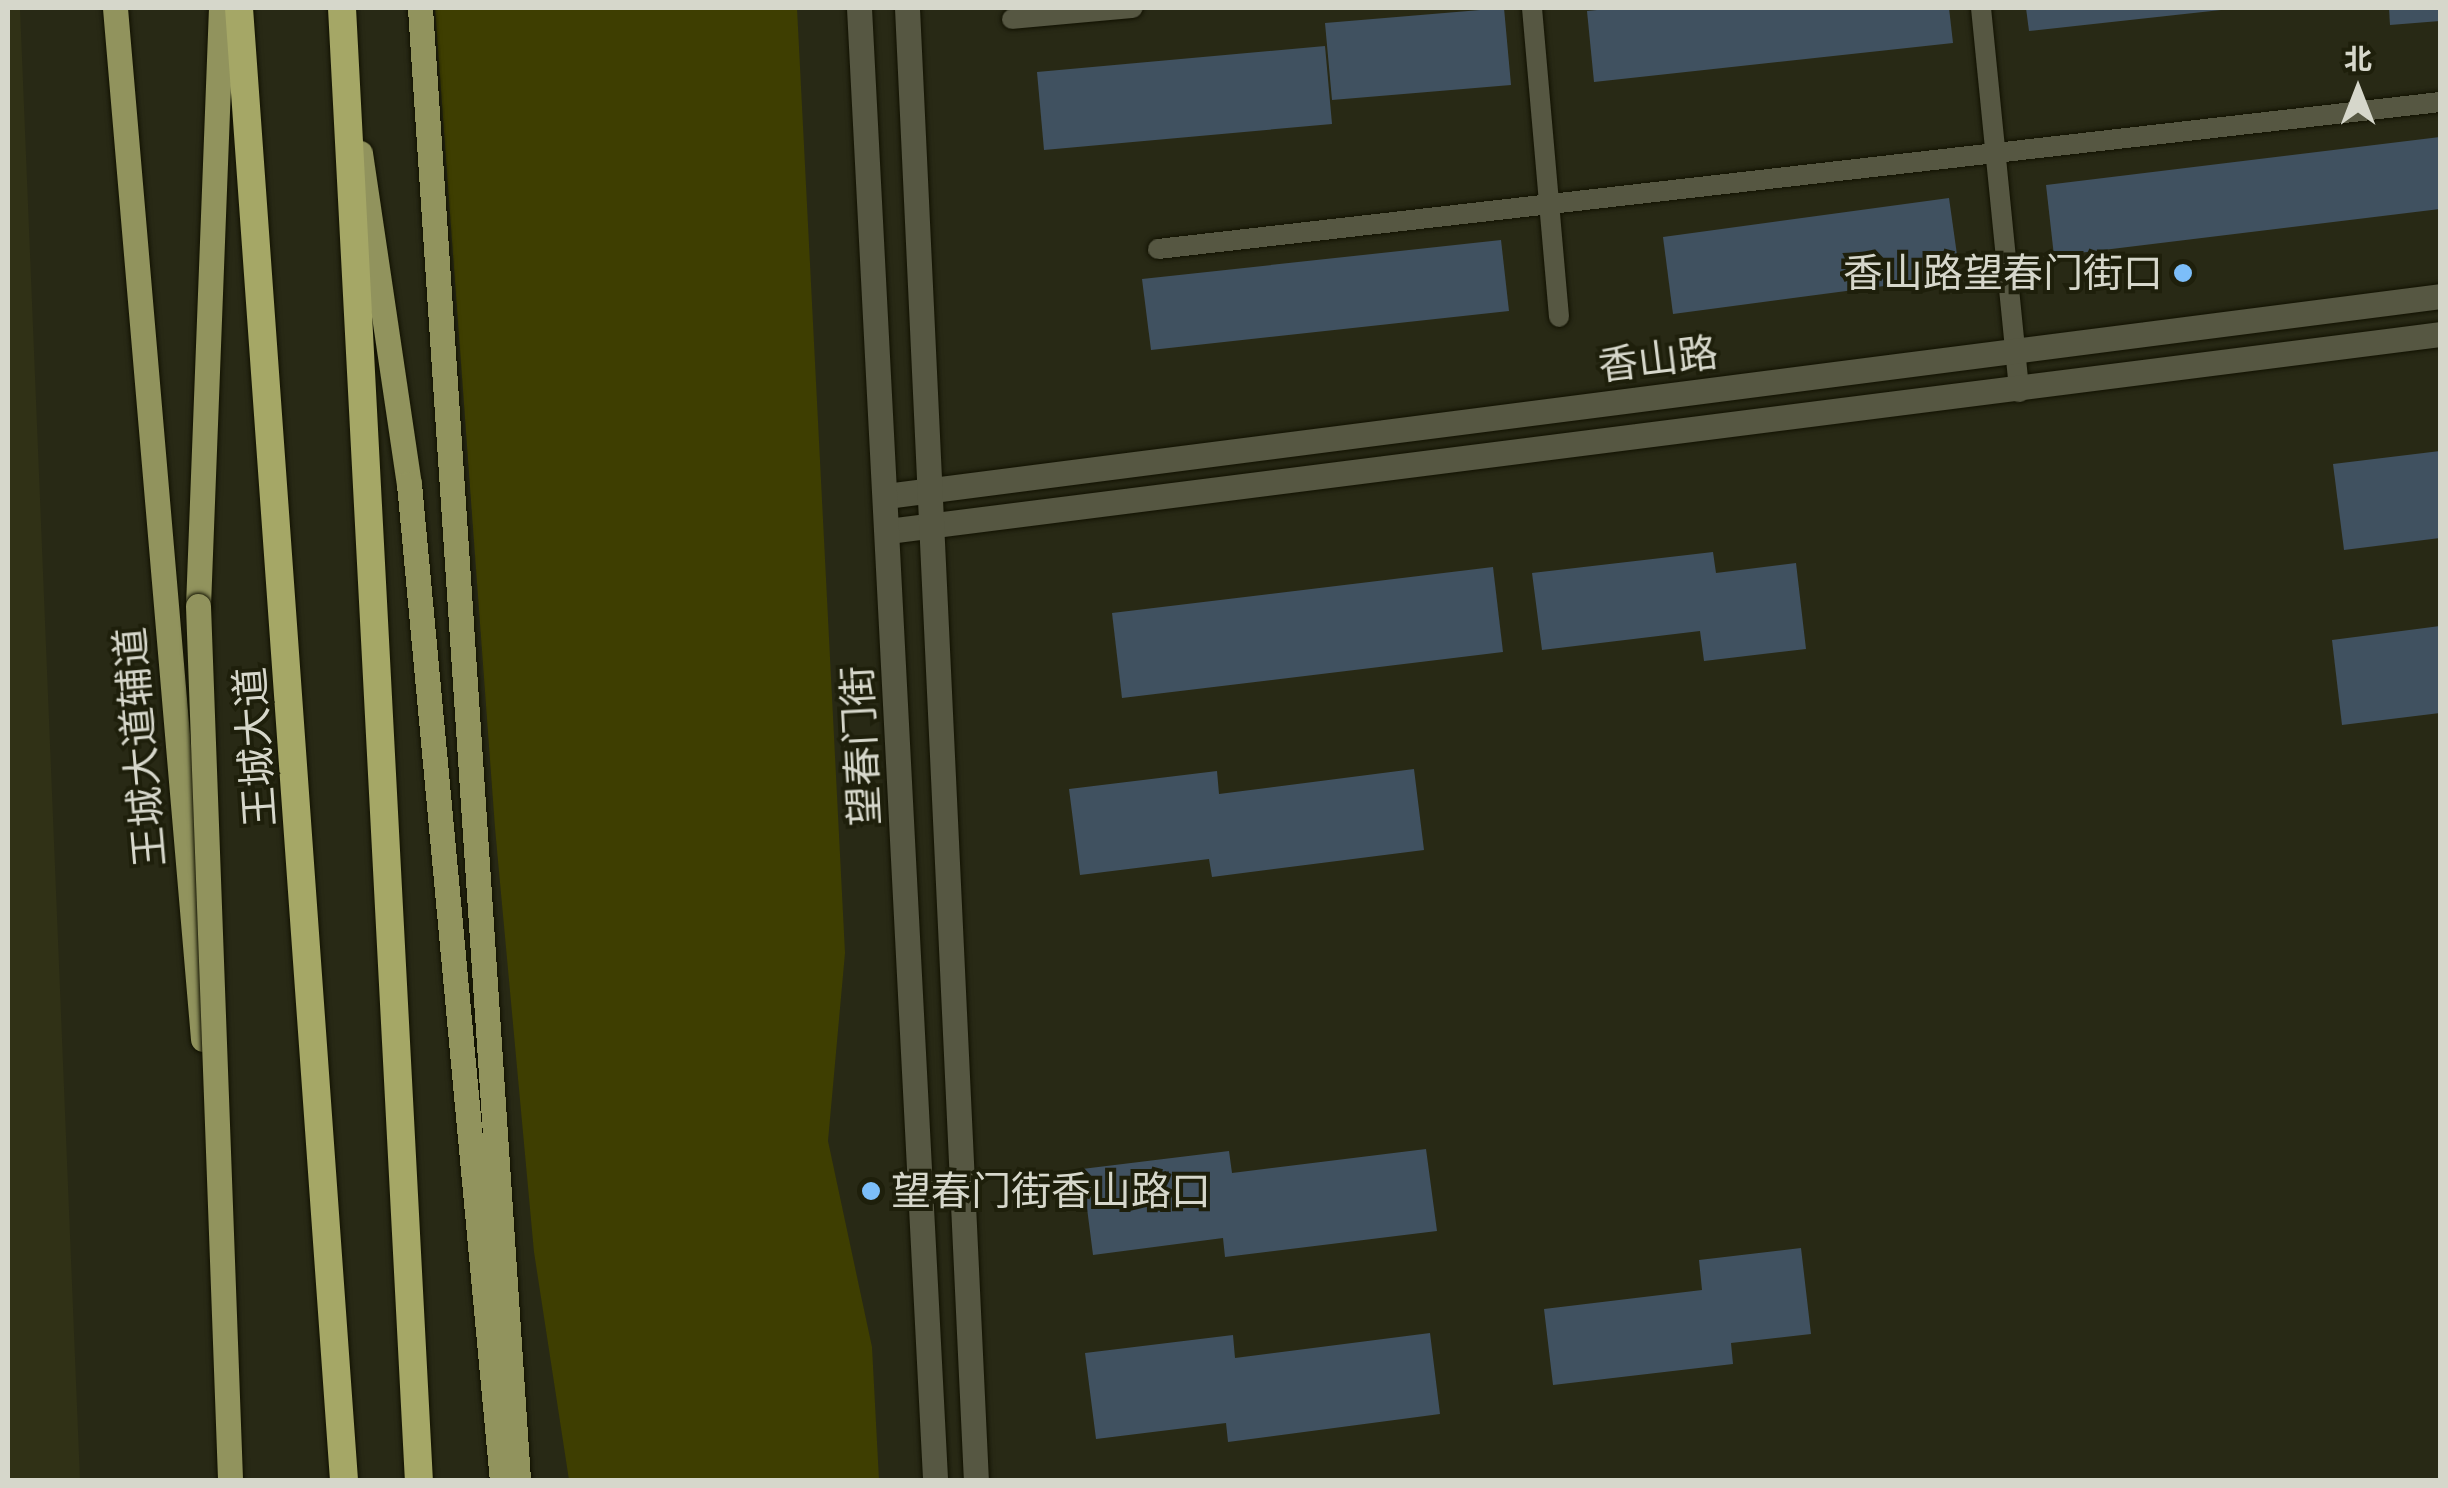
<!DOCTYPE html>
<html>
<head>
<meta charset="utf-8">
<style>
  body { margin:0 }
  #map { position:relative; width:2448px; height:1488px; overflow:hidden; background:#282915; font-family:Jost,"Noto Sans SC",sans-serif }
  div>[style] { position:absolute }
  .built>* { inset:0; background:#303116 }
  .green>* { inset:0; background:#3e3e01 }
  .building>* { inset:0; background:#405160 }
  .roads { filter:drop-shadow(0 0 2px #111101) drop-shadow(0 0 2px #111101) }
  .service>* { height:20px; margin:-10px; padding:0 10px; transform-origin:10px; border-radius:10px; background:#565742 }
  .minor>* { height:25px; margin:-12.5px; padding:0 12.5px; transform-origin:12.5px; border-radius:12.5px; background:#565742 }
  .tertiary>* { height:25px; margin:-12.5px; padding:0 12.5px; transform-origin:12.5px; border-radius:12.5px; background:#565742 }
  .primary>* { height:25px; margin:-12.5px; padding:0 12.5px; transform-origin:12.5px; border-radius:12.5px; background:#91935d }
  .trunk>* { height:28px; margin:-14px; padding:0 14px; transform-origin:14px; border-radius:14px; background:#a5a766 }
  .bridges { filter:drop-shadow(0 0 2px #111101) drop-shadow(0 0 2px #111101) }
  .primary-bridge>* { height:25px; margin:-12.5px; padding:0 12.5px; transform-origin:12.5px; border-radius:12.5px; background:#91935d }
  .dots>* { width:28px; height:28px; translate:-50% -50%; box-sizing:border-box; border:5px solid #1e1f0b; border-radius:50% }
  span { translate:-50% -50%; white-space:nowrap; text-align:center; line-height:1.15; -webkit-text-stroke:8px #1e1f0b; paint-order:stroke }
  .poi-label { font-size:40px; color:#d6d7cb }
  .right { translate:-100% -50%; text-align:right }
  .left { translate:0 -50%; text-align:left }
  .street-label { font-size:40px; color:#d6d7cb }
  .frame { position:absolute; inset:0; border:10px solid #d6d7cb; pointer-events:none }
  .north { position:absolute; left:2308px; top:40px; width:100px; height:100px; -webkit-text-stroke:8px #1e1f0b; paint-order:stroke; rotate:0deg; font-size:28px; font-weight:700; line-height:40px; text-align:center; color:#d6d7cb }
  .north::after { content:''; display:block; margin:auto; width:35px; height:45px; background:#d6d7cb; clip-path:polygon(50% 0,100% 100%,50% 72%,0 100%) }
</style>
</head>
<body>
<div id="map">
  <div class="built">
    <div style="clip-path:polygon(8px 8px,20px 8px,80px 1480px,8px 1480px)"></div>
  </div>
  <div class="green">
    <div style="clip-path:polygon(435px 8px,797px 8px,845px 953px,828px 1141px,872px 1347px,879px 1480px,569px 1480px,534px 1252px,495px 828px)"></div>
  </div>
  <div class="building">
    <div style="clip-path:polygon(1504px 8px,1511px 85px,1332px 100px,1325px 23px)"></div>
    <div style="clip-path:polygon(1617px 8px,1949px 8px,1953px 43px,1594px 82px,1587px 11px)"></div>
    <div style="clip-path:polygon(2026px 8px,2221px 8px,2221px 10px,2029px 31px)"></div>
    <div style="clip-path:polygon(2389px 8px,2440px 8px,2440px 21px,2390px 25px)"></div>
    <div style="clip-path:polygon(1325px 46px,1332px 124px,1044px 150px,1037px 72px)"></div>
    <div style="clip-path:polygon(2440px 137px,2440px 209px,2054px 256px,2046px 185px)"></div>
    <div style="clip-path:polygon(1949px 198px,1960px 276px,1673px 314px,1663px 237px)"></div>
    <div style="clip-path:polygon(1501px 240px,1509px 311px,1151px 350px,1142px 279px)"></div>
    <div style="clip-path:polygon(2440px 451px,2440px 538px,2344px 550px,2333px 464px)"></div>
    <div style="clip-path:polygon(1713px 552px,1716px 573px,1796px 563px,1806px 649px,1704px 661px,1700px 631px,1542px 650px,1532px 573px)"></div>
    <div style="clip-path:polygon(1493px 567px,1503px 652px,1122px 698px,1112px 613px)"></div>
    <div style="clip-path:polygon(2440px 626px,2440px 713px,2342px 725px,2332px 640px)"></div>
    <div style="clip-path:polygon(1414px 769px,1424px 850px,1212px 877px,1209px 859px,1080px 875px,1069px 789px,1217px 771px,1219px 794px)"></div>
    <div style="clip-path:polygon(1426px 1149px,1437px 1231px,1225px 1257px,1223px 1238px,1093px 1255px,1082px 1169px,1229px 1151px,1232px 1173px)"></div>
    <div style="clip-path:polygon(1801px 1248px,1811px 1334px,1731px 1343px,1733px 1364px,1553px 1385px,1544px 1309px,1702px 1290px,1699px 1260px)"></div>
    <div style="clip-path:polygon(1430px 1333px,1440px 1414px,1228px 1442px,1226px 1423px,1096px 1439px,1085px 1353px,1233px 1335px,1235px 1358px)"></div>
  </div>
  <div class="roads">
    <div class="service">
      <div style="left:1532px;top:8px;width:310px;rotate:85deg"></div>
      <div style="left:1981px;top:8px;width:386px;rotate:84.3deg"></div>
      <div style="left:1012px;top:19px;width:121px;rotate:-5.2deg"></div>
      <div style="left:1158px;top:249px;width:1290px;rotate:-6.54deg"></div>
    </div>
    <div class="minor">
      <div style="left:886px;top:496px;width:1567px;rotate:-7.33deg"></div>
      <div style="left:888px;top:531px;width:1564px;rotate:-7.23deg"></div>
    </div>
    <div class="tertiary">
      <div style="left:859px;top:8px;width:1474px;rotate:87.04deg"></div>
      <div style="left:907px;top:8px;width:1474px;rotate:87.32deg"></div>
    </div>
    <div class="primary">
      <div style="left:115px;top:8px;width:1035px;rotate:85.12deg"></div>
      <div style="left:420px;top:8px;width:1475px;rotate:86.19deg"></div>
      <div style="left:360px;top:153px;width:335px;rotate:81.6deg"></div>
      <div style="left:409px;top:484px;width:1000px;rotate:84.67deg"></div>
      <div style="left:198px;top:606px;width:598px;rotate:-87.8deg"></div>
    </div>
    <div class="trunk">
      <div style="left:239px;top:8px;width:1476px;rotate:85.92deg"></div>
      <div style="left:342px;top:8px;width:1474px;rotate:87.01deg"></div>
    </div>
  </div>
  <div class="bridges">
    <div class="primary-bridge">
      <div style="left:198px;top:606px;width:875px;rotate:87.9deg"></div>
    </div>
  </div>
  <div class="dots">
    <div style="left:2183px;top:273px;background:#7cbef9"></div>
    <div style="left:871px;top:1191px;background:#7cbef9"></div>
  </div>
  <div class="poi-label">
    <span class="right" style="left:2163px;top:273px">香山路望春门街口</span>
    <span class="left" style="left:891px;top:1191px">望春门街香山路口</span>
  </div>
  <div class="street-label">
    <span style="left:1658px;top:359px;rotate:-7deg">香山路</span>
    <span style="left:861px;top:746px;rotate:-93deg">望春门街</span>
    <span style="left:140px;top:747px;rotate:-95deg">王城大道辅道</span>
    <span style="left:255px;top:747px;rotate:-94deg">王城大道</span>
  </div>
  <div class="frame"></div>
  <div class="north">北</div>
</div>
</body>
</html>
